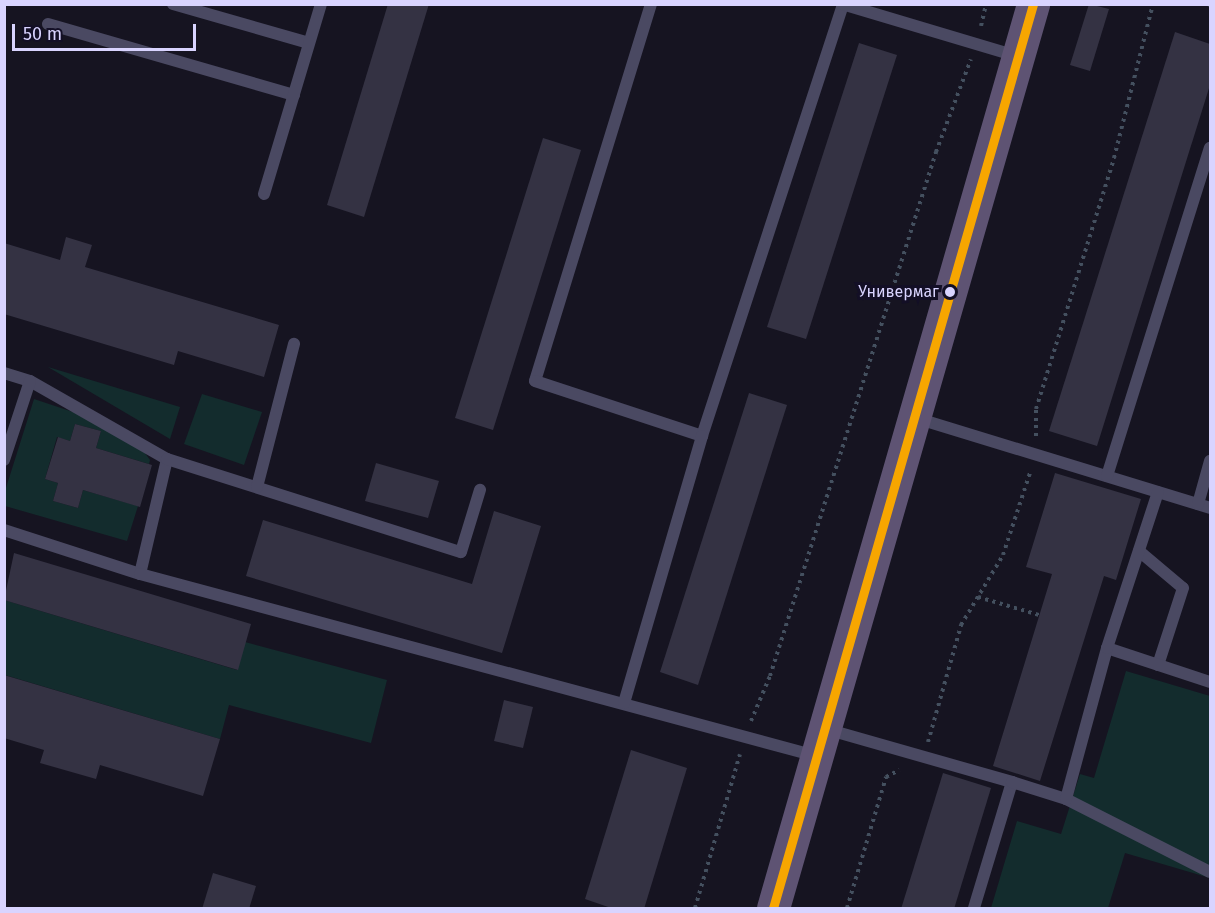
<!DOCTYPE html>
<html>
<head>
<meta charset="utf-8">
<style>
  body { margin:0 }
  #map { position:relative; width:1215px; height:913px; overflow:hidden; background:#161421; font-family:"Fira Sans",sans-serif }
  div>[style] { position:absolute }
  .green>* { inset:0; background:#132c2d }
  .building>* { inset:0; background:#343243 }
  .path>* { height:4px; margin-top:-2px; transform-origin:0; background:repeating-linear-gradient(90deg,#44505f 0 3px,transparent 0 7.5px) }
  .service>* { height:12px; margin:-6px; padding:0 6px; transform-origin:6px; border-radius:6px; background:#4a4962 }
  .primary>* { height:33px; margin:-16.5px; padding:0 16.5px; transform-origin:16.5px; border-radius:16.5px; background:#5e5373 }
  .bus-1>* { height:9px; margin:-4.5px; padding:0 4.5px; transform-origin:4.5px; border-radius:4.5px; background:#f7a600 }
  .dots>* { width:16px; height:16px; translate:-50% -50%; box-sizing:border-box; border:3px solid #130f26; border-radius:50% }
  span { translate:-50% -50%; white-space:nowrap; text-align:center; line-height:1.15; -webkit-text-stroke:6px #130f26; paint-order:stroke }
  .bus-label { font-size:16px; color:#d9d4ff }
  .right { translate:-100% -50%; text-align:right }
  .frame { position:absolute; inset:0; border:6px solid #d9d4ff; pointer-events:none }
  .scale { position:absolute; left:12px; top:24px; width:184px; height:27px; box-sizing:border-box; border:3px solid #d9d4ff; border-top:0; padding-left:8px; font-size:18px; line-height:21px; white-space:nowrap; color:#d9d4ff; -webkit-text-stroke:4px #130f26; paint-order:stroke }
</style>
</head>
<body>
<div id="map">
  <div class="green">
    <div style="clip-path:polygon(48px 367px,180px 407px,170px 439px)"></div>
    <div style="clip-path:polygon(202px 394px,262px 412px,244px 465px,184px 444px)"></div>
    <div style="clip-path:polygon(34px 399px,82px 415px,142px 449px,150px 460px,149px 464px,96px 448px,101px 431px,75px 424px,70px 441px,57px 437px,45px 479px,58px 483px,53px 501px,78px 508px,83px 490px,138px 506px,127px 541px,5px 506px,5px 491px)"></div>
    <div style="clip-path:polygon(4px 600px,237px 670px,245px 642px,387px 680px,371px 743px,229px 705px,220px 739px,5px 675px)"></div>
    <div style="clip-path:polygon(1126px 671px,1210px 696px,1210px 878px,1125px 853px,1108px 908px,991px 908px,1017px 821px,1061px 834px,1080px 774px,1094px 778px)"></div>
  </div>
  <div class="building">
    <div style="clip-path:polygon(388px 4px,429px 4px,364px 217px,327px 205px)"></div>
    <div style="clip-path:polygon(1089px 4px,1109px 9px,1090px 71px,1070px 65px)"></div>
    <div style="clip-path:polygon(1175px 32px,1210px 44px,1210px 85px,1097px 446px,1049px 431px)"></div>
    <div style="clip-path:polygon(859px 43px,897px 55px,806px 339px,767px 327px)"></div>
    <div style="clip-path:polygon(543px 138px,581px 150px,493px 430px,455px 418px)"></div>
    <div style="clip-path:polygon(66px 237px,92px 245px,85px 267px,279px 325px,264px 377px,178px 351px,174px 365px,4px 314px,4px 243px,60px 260px)"></div>
    <div style="clip-path:polygon(749px 393px,787px 405px,698px 685px,660px 672px)"></div>
    <div style="clip-path:polygon(75px 424px,101px 431px,96px 448px,152px 465px,140px 507px,83px 490px,78px 508px,53px 501px,58px 483px,45px 479px,58px 437px,70px 441px)"></div>
    <div style="clip-path:polygon(376px 463px,439px 481px,428px 518px,365px 501px)"></div>
    <div style="clip-path:polygon(1055px 473px,1141px 499px,1116px 580px,1104px 576px,1040px 781px,993px 766px,1052px 574px,1026px 567px)"></div>
    <div style="clip-path:polygon(494px 511px,541px 526px,502px 653px,246px 576px,263px 520px,472px 584px)"></div>
    <div style="clip-path:polygon(14px 553px,251px 624px,238px 670px,4px 600px)"></div>
    <div style="clip-path:polygon(4px 675px,220px 739px,203px 796px,100px 765px,96px 779px,40px 763px,44px 750px,4px 738px)"></div>
    <div style="clip-path:polygon(504px 700px,533px 707px,523px 748px,494px 741px)"></div>
    <div style="clip-path:polygon(631px 750px,687px 768px,644px 909px,614px 909px,585px 899px)"></div>
    <div style="clip-path:polygon(943px 773px,991px 788px,954px 909px,901px 909px)"></div>
    <div style="clip-path:polygon(213px 873px,256px 886px,249px 909px,202px 909px)"></div>
  </div>
  <div class="path">
    <div style="left:1208px;top:4px;width:2px;rotate:27deg"></div>
    <div style="left:981px;top:26px;width:23px;rotate:-77deg"></div>
    <div style="left:1036px;top:436px;width:27px;rotate:-90deg"></div>
    <div style="left:1036px;top:409px;width:263px;rotate:-72.7deg"></div>
    <div style="left:1114px;top:158px;width:159px;rotate:-75.8deg"></div>
    <div style="left:978px;top:597px;width:64px;rotate:16.4deg"></div>
    <div style="left:751px;top:721px;width:49px;rotate:-67.1deg"></div>
    <div style="left:770px;top:676px;width:550px;rotate:-72.42deg"></div>
    <div style="left:936px;top:152px;width:99px;rotate:-69.4deg"></div>
    <div style="left:928px;top:742px;width:122px;rotate:-74.2deg"></div>
    <div style="left:961px;top:625px;width:82px;rotate:-59deg"></div>
    <div style="left:1003px;top:555px;width:89px;rotate:-71.8deg"></div>
    <div style="left:695px;top:908px;width:160px;rotate:-73.7deg"></div>
    <div style="left:847px;top:908px;width:137px;rotate:-73.4deg"></div>
    <div style="left:886px;top:777px;width:15px;rotate:-28deg"></div>
  </div>
  <div class="service">
    <div style="left:173px;top:4px;width:141px;rotate:16deg"></div>
    <div style="left:651px;top:4px;width:394px;rotate:107.1deg"></div>
    <div style="left:535px;top:381px;width:176px;rotate:18.2deg"></div>
    <div style="left:702px;top:436px;width:453px;rotate:-71.9deg"></div>
    <div style="left:842px;top:4px;width:182px;rotate:16.6deg"></div>
    <div style="left:48px;top:24px;width:256px;rotate:16.1deg"></div>
    <div style="left:264px;top:194px;width:198px;rotate:-73.3deg"></div>
    <div style="left:4px;top:373px;width:27px;rotate:17deg"></div>
    <div style="left:30px;top:381px;width:158px;rotate:29.7deg"></div>
    <div style="left:167px;top:459px;width:118px;rotate:103.2deg"></div>
    <div style="left:140px;top:574px;width:143px;rotate:-162.1deg"></div>
    <div style="left:916px;top:418px;width:307px;rotate:17deg"></div>
    <div style="left:167px;top:459px;width:308px;rotate:17.6deg"></div>
    <div style="left:461px;top:552px;width:65px;rotate:-73deg"></div>
    <div style="left:4px;top:460px;width:83px;rotate:-71.8deg"></div>
    <div style="left:1107px;top:476px;width:344px;rotate:-72.6deg"></div>
    <div style="left:257px;top:487px;width:148px;rotate:-75.5deg"></div>
    <div style="left:1198px;top:504px;width:45px;rotate:-74.4deg"></div>
    <div style="left:1139px;top:551px;width:57px;rotate:40.1deg"></div>
    <div style="left:1183px;top:588px;width:81px;rotate:108deg"></div>
    <div style="left:140px;top:574px;width:700px;rotate:15.07deg"></div>
    <div style="left:1107px;top:648px;width:108px;rotate:18.3deg"></div>
    <div style="left:624px;top:703px;width:278px;rotate:-73.7deg"></div>
    <div style="left:826px;top:729px;width:193px;rotate:15.9deg"></div>
    <div style="left:1012px;top:782px;width:132px;rotate:106.8deg"></div>
    <div style="left:1012px;top:782px;width:57px;rotate:17.5deg"></div>
    <div style="left:1066px;top:799px;width:161px;rotate:26.9deg"></div>
    <div style="left:1066px;top:799px;width:156px;rotate:-74.8deg"></div>
    <div style="left:1107px;top:648px;width:164px;rotate:-71.9deg"></div>
  </div>
  <div class="primary">
    <div style="left:773px;top:908px;width:941px;rotate:-73.95deg"></div>
  </div>
  <div class="bus-1">
    <div style="left:773px;top:908px;width:941px;rotate:-73.95deg"></div>
  </div>
  <div class="dots">
    <div style="left:950px;top:292px;background:#d9d4ff"></div>
  </div>
  <div class="bus-label">
    <span class="right" style="left:939px;top:292px">Универмаг</span>
  </div>
  <div class="frame"></div>
  <div class="scale">50 m</div>
</div>
</body>
</html>
